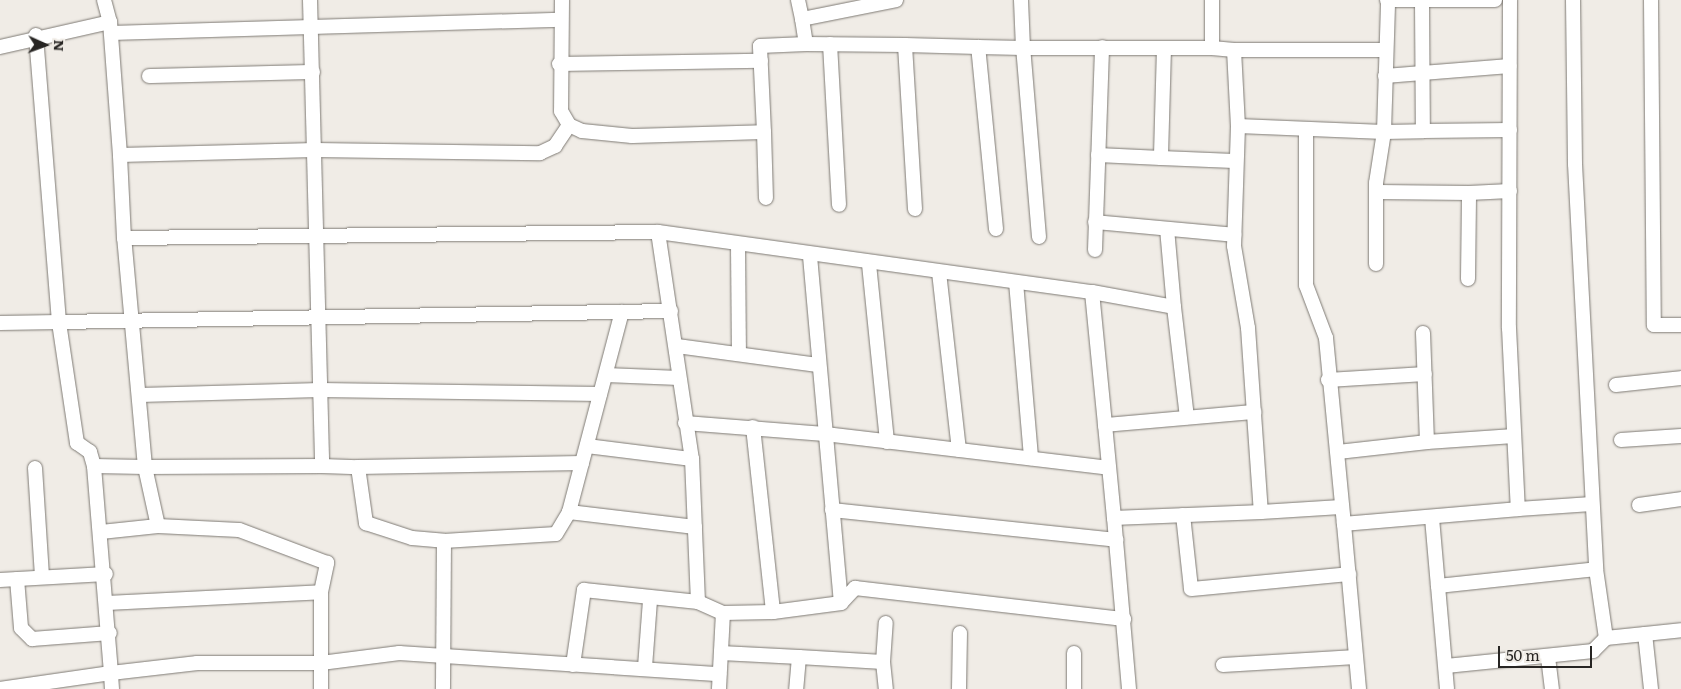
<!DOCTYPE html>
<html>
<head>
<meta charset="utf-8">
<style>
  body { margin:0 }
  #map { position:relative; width:1681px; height:689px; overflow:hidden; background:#f0ece6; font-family:Literata,serif }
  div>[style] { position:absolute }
  .roads { filter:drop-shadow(0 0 1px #7e7a74) drop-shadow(0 0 1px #7e7a74) }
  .minor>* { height:14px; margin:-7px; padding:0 7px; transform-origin:7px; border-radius:7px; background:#fff }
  span { translate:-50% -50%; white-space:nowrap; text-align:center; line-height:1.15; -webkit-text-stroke:4px #f0ece6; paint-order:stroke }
  .north { position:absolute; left:20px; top:20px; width:50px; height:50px; -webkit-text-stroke:4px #f0ece6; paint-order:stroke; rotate:92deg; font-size:14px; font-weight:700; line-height:20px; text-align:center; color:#272523 }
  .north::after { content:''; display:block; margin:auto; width:18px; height:22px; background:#272523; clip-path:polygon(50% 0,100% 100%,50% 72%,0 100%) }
  .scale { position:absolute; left:1498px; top:646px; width:94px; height:22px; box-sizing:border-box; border:2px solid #272523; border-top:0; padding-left:6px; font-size:15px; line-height:18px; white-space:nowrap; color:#272523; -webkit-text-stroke:4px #f0ece6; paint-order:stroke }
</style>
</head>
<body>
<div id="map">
  <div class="roads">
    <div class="minor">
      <div style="left:104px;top:0;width:23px;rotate:75deg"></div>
      <div style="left:110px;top:22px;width:133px;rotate:85.7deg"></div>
      <div style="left:310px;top:0;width:466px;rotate:88.5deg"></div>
      <div style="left:322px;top:466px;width:36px;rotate:2deg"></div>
      <div style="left:358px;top:467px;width:57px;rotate:81.9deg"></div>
      <div style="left:366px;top:523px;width:48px;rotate:18.1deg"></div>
      <div style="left:412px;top:538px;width:32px;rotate:5deg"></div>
      <div style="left:444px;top:541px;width:148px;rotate:90.4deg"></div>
      <div style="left:562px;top:0;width:111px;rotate:90.5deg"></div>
      <div style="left:561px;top:111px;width:16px;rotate:60deg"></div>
      <div style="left:569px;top:125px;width:14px;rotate:25deg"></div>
      <div style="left:582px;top:131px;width:50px;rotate:5.7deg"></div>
      <div style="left:632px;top:136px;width:132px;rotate:-1.7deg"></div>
      <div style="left:764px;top:132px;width:86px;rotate:-92.7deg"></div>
      <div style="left:760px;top:46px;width:46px;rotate:-2.5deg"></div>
      <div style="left:798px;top:0;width:19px;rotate:78deg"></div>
      <div style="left:802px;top:19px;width:96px;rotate:-11.4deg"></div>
      <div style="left:1212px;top:0;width:48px;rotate:90deg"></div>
      <div style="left:1212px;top:48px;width:22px;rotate:5deg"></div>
      <div style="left:1234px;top:50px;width:76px;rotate:87deg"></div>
      <div style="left:1238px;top:126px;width:146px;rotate:2.4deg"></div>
      <div style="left:1384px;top:132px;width:130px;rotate:-88.2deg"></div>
      <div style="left:1387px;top:0;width:108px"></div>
      <div style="left:1510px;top:0;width:328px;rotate:90.2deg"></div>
      <div style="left:1509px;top:328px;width:181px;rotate:87.2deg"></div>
      <div style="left:1518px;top:509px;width:74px;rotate:-3.9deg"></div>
      <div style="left:1573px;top:0;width:164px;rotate:89.3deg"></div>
      <div style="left:1575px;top:164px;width:406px;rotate:87deg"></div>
      <div style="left:1596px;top:569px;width:70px;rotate:81.8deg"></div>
      <div style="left:1606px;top:638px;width:39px;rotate:-6deg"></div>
      <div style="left:1651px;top:0;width:325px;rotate:89.5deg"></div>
      <div style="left:1654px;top:325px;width:27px"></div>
      <div style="left:1422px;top:2px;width:129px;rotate:89.6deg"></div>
      <div style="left:1423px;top:131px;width:87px;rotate:-0.7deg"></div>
      <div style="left:802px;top:19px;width:25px;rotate:81deg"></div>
      <div style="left:806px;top:44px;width:99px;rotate:0.6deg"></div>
      <div style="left:111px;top:33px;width:450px;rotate:-1.7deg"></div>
      <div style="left:830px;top:44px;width:161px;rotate:86.8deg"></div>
      <div style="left:0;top:47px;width:113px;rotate:-12.8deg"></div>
      <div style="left:1164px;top:48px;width:110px;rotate:91.6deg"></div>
      <div style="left:1161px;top:158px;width:73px;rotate:2.4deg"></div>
      <div style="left:1234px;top:50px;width:150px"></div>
      <div style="left:559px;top:64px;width:202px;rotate:-0.9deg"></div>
      <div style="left:149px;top:76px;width:164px;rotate:-1.4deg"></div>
      <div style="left:1385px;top:76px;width:125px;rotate:-4.6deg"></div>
      <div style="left:1238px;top:126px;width:120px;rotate:91.9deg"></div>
      <div style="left:1234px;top:246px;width:83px;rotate:80.3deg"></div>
      <div style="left:1248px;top:328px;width:184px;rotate:86deg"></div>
      <div style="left:1261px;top:512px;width:80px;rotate:-3.6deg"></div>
      <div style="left:1306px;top:129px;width:156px;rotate:90deg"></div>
      <div style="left:1306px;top:285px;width:57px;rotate:69.3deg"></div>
      <div style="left:1326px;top:338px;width:187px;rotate:84.5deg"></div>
      <div style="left:764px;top:132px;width:66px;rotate:88.3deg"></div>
      <div style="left:1098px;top:155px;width:63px;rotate:2.7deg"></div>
      <div style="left:1378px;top:192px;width:91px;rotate:0.6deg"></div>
      <div style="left:915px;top:209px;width:164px;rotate:-93.5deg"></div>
      <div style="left:905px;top:45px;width:73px;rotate:1.6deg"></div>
      <div style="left:1095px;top:222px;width:140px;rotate:5.3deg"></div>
      <div style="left:996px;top:229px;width:183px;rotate:-95.6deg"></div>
      <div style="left:978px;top:47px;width:45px;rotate:1.3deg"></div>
      <div style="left:1023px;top:48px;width:48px;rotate:-92.4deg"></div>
      <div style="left:658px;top:232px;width:230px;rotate:81.5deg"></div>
      <div style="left:692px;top:459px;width:143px;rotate:87.6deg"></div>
      <div style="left:698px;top:602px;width:27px;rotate:24deg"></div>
      <div style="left:723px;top:613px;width:50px;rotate:-1.1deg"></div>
      <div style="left:773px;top:612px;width:69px;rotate:-7.5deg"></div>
      <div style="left:841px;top:603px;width:21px;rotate:-47deg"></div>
      <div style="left:855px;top:588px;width:271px;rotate:6.6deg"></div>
      <div style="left:1039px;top:237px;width:190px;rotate:-94.8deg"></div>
      <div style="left:1023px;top:48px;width:189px"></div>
      <div style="left:124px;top:238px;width:83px;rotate:-92.8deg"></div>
      <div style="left:120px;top:155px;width:195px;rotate:-1.5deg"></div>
      <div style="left:315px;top:150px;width:225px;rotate:0.8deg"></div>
      <div style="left:540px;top:153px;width:17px;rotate:-25deg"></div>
      <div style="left:555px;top:146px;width:25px;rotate:-56deg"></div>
      <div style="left:738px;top:245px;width:109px;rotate:89.5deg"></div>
      <div style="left:1095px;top:250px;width:203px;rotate:-88deg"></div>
      <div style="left:810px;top:256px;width:348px;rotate:84.9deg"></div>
      <div style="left:869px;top:264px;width:179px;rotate:84.2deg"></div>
      <div style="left:1376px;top:264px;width:81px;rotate:-90deg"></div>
      <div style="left:1376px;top:183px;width:52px;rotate:-81.1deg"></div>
      <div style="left:1384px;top:132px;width:39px;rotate:-1deg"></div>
      <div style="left:939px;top:272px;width:179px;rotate:83.6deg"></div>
      <div style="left:1468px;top:279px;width:86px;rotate:-89.3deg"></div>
      <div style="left:1469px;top:193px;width:41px;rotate:-2.8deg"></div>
      <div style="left:1016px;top:282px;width:177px;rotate:85.1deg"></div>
      <div style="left:1092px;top:292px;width:134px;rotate:84.4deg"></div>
      <div style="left:1174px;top:307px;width:111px;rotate:83.3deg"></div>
      <div style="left:0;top:323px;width:59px;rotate:-1deg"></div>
      <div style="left:59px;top:322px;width:288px;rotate:-94.6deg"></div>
      <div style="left:1423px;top:333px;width:109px;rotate:87.9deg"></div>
      <div style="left:1427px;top:442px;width:87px;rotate:-3.9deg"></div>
      <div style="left:677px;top:346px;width:142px;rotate:7.7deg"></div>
      <div style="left:606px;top:375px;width:73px;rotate:2.4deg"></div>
      <div style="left:1328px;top:380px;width:97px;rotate:-3.5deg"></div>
      <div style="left:1616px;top:385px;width:65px;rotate:-6.1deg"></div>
      <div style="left:140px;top:395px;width:180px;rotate:-1.6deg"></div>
      <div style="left:320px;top:390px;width:280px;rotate:0.8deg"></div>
      <div style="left:685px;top:423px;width:140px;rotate:4.5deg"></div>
      <div style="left:825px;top:434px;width:286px;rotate:6.8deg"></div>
      <div style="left:753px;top:427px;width:186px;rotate:83.8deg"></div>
      <div style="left:1621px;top:440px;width:60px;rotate:-3.8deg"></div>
      <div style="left:587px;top:446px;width:106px;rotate:7.1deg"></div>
      <div style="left:1338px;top:452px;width:90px;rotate:-6.4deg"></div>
      <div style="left:94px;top:466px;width:51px;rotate:1.1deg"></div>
      <div style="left:145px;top:467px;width:230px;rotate:-95.2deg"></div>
      <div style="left:124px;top:238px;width:534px;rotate:-0.64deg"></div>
      <div style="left:658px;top:232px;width:438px;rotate:7.9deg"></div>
      <div style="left:1092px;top:292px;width:83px;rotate:10.4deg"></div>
      <div style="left:1174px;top:307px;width:78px;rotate:-95.1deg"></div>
      <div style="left:358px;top:467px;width:224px;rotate:-1deg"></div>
      <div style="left:35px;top:468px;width:109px;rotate:86.3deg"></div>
      <div style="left:1639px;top:505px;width:42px;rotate:-8.1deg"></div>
      <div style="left:832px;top:510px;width:286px;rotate:6deg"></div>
      <div style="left:569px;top:512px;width:127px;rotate:6.8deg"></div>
      <div style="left:1183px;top:515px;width:74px;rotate:83.8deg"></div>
      <div style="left:1191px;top:589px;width:159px;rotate:-5.4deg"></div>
      <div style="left:1114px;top:518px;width:93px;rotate:-95.5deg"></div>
      <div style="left:1105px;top:425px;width:150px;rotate:-5deg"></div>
      <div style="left:1432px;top:518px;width:68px;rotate:85deg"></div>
      <div style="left:1438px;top:586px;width:159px;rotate:-6.1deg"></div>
      <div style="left:101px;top:532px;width:57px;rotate:-6deg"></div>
      <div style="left:444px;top:541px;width:112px;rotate:-3.6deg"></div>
      <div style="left:556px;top:534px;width:26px;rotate:-59deg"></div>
      <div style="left:569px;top:512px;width:207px;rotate:-75.2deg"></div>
      <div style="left:17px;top:579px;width:49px;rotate:85.3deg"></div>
      <div style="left:21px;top:628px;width:16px;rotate:45deg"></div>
      <div style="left:32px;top:639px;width:78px;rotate:-4.4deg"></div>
      <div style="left:0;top:580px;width:106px;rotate:-3.2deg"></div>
      <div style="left:1438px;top:586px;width:103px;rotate:85deg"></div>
      <div style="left:107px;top:603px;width:214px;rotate:-2.9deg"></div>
      <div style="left:721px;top:653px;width:78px;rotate:2.9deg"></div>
      <div style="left:799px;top:657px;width:32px;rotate:95deg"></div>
      <div style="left:799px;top:657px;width:84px;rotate:3.4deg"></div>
      <div style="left:883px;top:662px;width:27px;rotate:84deg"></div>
      <div style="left:1548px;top:657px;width:32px;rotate:83deg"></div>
      <div style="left:883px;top:662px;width:39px;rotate:-86deg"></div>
      <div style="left:573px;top:665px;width:76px;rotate:-81.7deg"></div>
      <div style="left:584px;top:590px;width:115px;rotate:6deg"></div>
      <div style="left:1223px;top:665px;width:133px;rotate:-3.4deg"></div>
      <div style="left:1446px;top:666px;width:148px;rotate:-5.8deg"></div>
      <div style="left:1593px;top:651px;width:18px;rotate:-45deg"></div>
      <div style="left:645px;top:667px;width:67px;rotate:-85.7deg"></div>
      <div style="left:0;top:689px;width:112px;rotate:-8.2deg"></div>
      <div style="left:111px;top:673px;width:208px;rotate:-94.7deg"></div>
      <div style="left:94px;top:466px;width:15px;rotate:-106deg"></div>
      <div style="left:90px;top:452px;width:16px;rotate:-145deg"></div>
      <div style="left:77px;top:443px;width:122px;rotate:-98.5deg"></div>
      <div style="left:59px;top:322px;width:612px;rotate:-1.03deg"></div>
      <div style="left:112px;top:689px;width:16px;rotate:-94deg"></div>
      <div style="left:111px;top:673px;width:87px;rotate:-6.6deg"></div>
      <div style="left:197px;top:663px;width:124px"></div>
      <div style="left:321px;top:663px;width:79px;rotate:-7.3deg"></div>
      <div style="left:399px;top:653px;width:321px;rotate:3.8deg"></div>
      <div style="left:321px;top:689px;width:97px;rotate:-90deg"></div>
      <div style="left:321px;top:592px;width:30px;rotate:-78deg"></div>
      <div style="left:327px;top:563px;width:94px;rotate:-159.4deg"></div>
      <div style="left:239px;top:530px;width:81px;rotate:-177.2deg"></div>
      <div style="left:158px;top:526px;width:60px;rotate:-102.4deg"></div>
      <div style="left:145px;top:467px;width:177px;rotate:-0.3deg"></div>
      <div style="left:719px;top:689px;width:76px;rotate:-87deg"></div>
      <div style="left:959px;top:689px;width:56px;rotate:-89deg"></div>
      <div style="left:1074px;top:689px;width:36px;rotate:-90deg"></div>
      <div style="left:1129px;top:689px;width:172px;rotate:-95deg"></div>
      <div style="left:1114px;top:518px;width:147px;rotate:-2.3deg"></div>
      <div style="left:1359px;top:689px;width:166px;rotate:-95.2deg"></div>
      <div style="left:1344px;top:524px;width:175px;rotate:-4.9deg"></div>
      <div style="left:1651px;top:689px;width:55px;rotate:-96.2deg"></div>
      <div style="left:1645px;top:634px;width:36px;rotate:-6deg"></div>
    </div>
  </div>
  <div class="north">N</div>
  <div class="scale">50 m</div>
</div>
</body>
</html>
